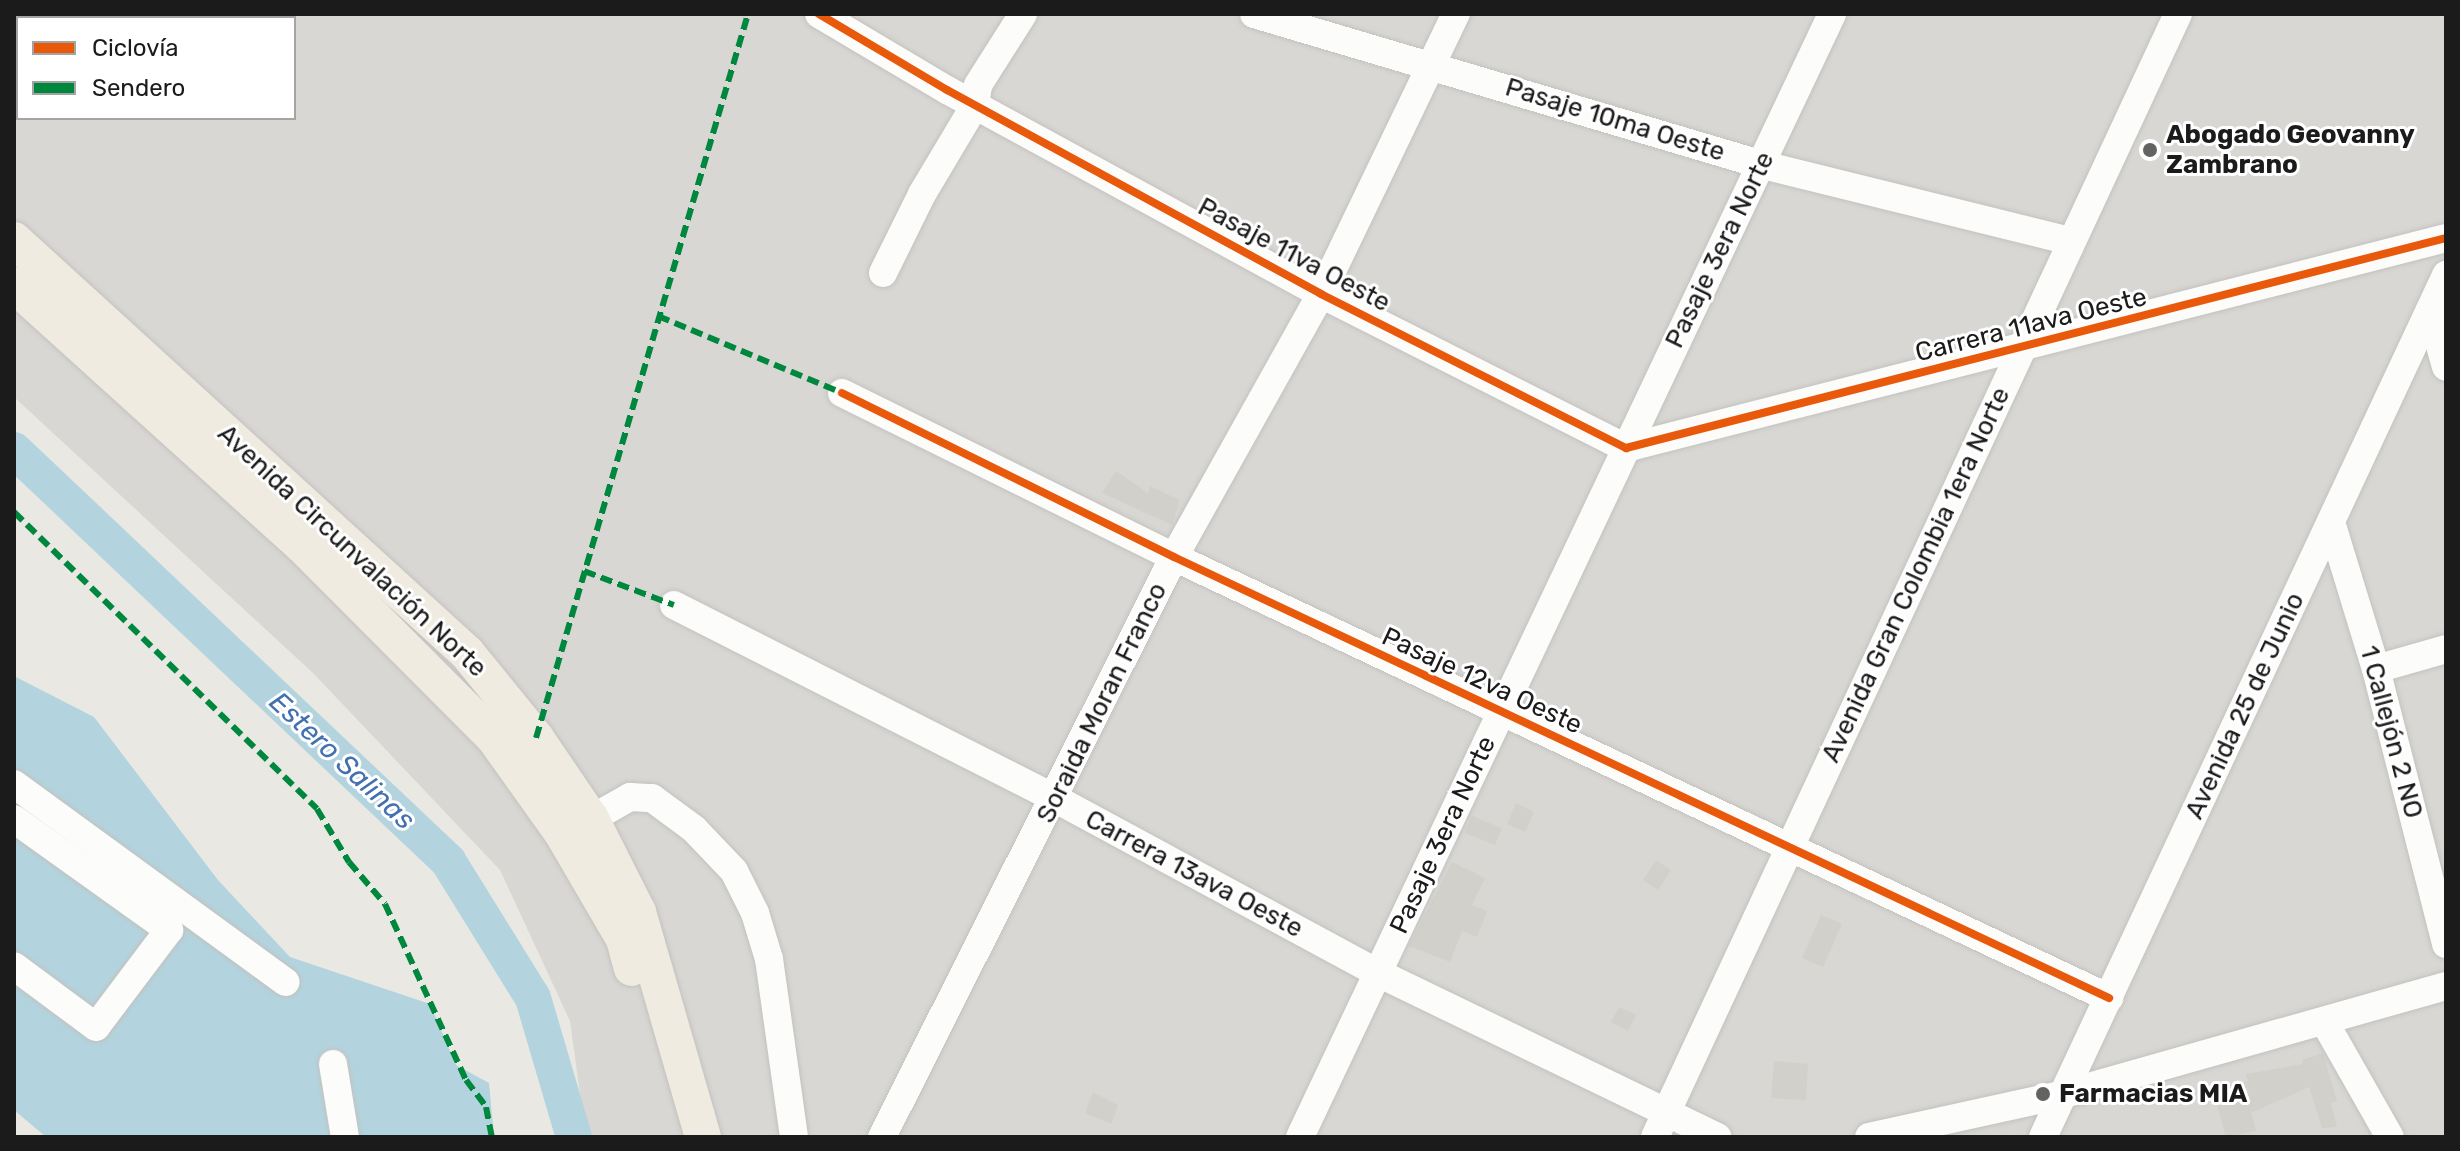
<!DOCTYPE html>
<html>
<head>
<meta charset="utf-8">
<style>
  body { margin:0 }
  #map { position:relative; width:2460px; height:1151px; overflow:hidden; background:#eae8e2; font-family:Rubik,sans-serif }
  div>[style] { position:absolute }
  .residential>* { inset:0; background:#d9d7d4 }
  .water>* { inset:0; background:#b3d4df }
  .river>* { height:36px; margin:-18px; padding:0 18px; transform-origin:18px; border-radius:18px; background:#b3d4df }
  .building>* { inset:0; background:#d2d0cb }
  .roads { filter:drop-shadow(0 0 2px #c2c2bf) drop-shadow(0 0 2px #c2c2bf) }
  .minor>* { height:28px; margin:-14px; padding:0 14px; transform-origin:14px; border-radius:14px; background:#fcfcfb }
  .major>* { height:36px; margin:-18px; padding:0 18px; transform-origin:18px; border-radius:18px; background:#f0ebe1 }
  .quiet>* { height:6px; margin-top:-3px; transform-origin:0; background:repeating-linear-gradient(90deg,#00873e 0 12px,transparent 0 18px) }
  .cycleway>* { height:8px; margin:-4px; padding:0 4px; transform-origin:4px; border-radius:4px; background:#e8590c }
  .dots>* { width:22px; height:22px; translate:-50% -50%; box-sizing:border-box; border:4px solid #fff; border-radius:50% }
  span { translate:-50% -50%; white-space:nowrap; text-align:center; line-height:1.15; -webkit-text-stroke:6px #fff; paint-order:stroke }
  .street-label { font-size:26px; color:#1b1b1b }
  .poi-label { font-size:26px; color:#1b1b1b; font-weight:700 }
  .left { translate:0 -50%; text-align:left }
  .water-label { font-size:28px; color:#4371af; font-style:italic }
  .frame { position:absolute; inset:0; border:16px solid #1b1b1b; pointer-events:none }
  .legend { position:absolute; left:16px; top:16px; width:280px; height:104px; box-sizing:border-box; background:#fff; border:2px solid #a4a4a4; margin:0; padding:10px 14px; list-style:none; font-size:24px; color:#1b1b1b }
  .legend li { display:flex; align-items:center; gap:16px; height:40px }
  .legend b { width:40px; border:2px solid #a4a4a4 }
</style>
</head>
<body>
<div id="map">
  <div class="residential">
    <div style="clip-path:polygon(evenodd,14px 14px,2446px 14px,2446px 1137px,586px 1137px,570px 1021px,500px 870px,314px 674px,14px 397px,14px 14px,18px 18px,294px 18px,294px 118px,18px 118px,18px 18px)"></div>
  </div>
  <div class="water">
    <div style="clip-path:polygon(14px 676px,94px 717px,218px 880px,290px 957px,430px 1004px,456px 1065px,489px 1083px,494px 1137px,46px 1137px,14px 1110px)"></div>
  </div>
  <div class="river">
    <div style="left:14px;top:450px;width:598px;rotate:43.44deg"></div>
    <div style="left:448px;top:861px;width:161px;rotate:58.2deg"></div>
    <div style="left:533px;top:998px;width:145px;rotate:73.6deg"></div>
  </div>
  <div class="building">
    <div style="clip-path:polygon(1116px 471px,1148px 493px,1150px 486px,1180px 500px,1172px 525px,1102px 493px)"></div>
    <div style="clip-path:polygon(1516px 803px,1534px 812px,1525px 832px,1507px 824px)"></div>
    <div style="clip-path:polygon(1472px 816px,1502px 828px,1495px 845px,1465px 833px)"></div>
    <div style="clip-path:polygon(1656px 860px,1671px 870px,1658px 890px,1643px 880px)"></div>
    <div style="clip-path:polygon(1452px 862px,1485px 878px,1472px 905px,1487px 911px,1477px 937px,1462px 931px,1450px 962px,1409px 946px)"></div>
    <div style="clip-path:polygon(1821px 915px,1842px 924px,1823px 967px,1802px 958px)"></div>
    <div style="clip-path:polygon(1619px 1007px,1636px 1015px,1628px 1031px,1611px 1022px)"></div>
    <div style="clip-path:polygon(2323px 1053px,2337px 1101px,2331px 1103px,2337px 1127px,2322px 1128px,2309px 1087px,2251px 1113px,2256px 1131px,2226px 1137px,2217px 1105px,2225px 1104px,2221px 1088px,2248px 1081px,2246px 1074px,2303px 1064px,2302px 1060px)"></div>
    <div style="clip-path:polygon(1774px 1061px,1808px 1064px,1806px 1100px,1771px 1098px)"></div>
    <div style="clip-path:polygon(1093px 1092px,1118px 1105px,1111px 1124px,1085px 1113px)"></div>
  </div>
  <div class="roads">
    <div class="minor">
      <div style="left:819px;top:14px;width:149px;rotate:30.7deg"></div>
      <div style="left:947px;top:90px;width:426px;rotate:28.6deg"></div>
      <div style="left:1321px;top:294px;width:342px;rotate:26.8deg"></div>
      <div style="left:1626px;top:448px;width:846px;rotate:-14.36deg"></div>
      <div style="left:1254px;top:14px;width:531px;rotate:16.52deg"></div>
      <div style="left:1763px;top:165px;width:317px;rotate:13.9deg"></div>
      <div style="left:883px;top:273px;width:88px;rotate:-63.7deg"></div>
      <div style="left:922px;top:194px;width:104px;rotate:-59.2deg"></div>
      <div style="left:975px;top:105px;width:20px;rotate:-81deg"></div>
      <div style="left:978px;top:85px;width:84px;rotate:-57.6deg"></div>
      <div style="left:2430px;top:310px;width:59px;rotate:74.3deg"></div>
      <div style="left:842px;top:393px;width:370px;rotate:26.3deg"></div>
      <div style="left:1174px;top:557px;width:1034px;rotate:25.25deg"></div>
      <div style="left:2331px;top:522px;width:154px;rotate:73deg"></div>
      <div style="left:2376px;top:669px;width:284px;rotate:75.7deg"></div>
      <div style="left:674px;top:605px;width:428px;rotate:26.9deg"></div>
      <div style="left:1056px;top:799px;width:366px;rotate:28.4deg"></div>
      <div style="left:1378px;top:973px;width:377px;rotate:25.8deg"></div>
      <div style="left:2376px;top:669px;width:73px;rotate:-15.9deg"></div>
      <div style="left:14px;top:784px;width:336px;rotate:36.1deg"></div>
      <div style="left:14px;top:819px;width:191px;rotate:35.6deg"></div>
      <div style="left:169px;top:930px;width:121px;rotate:127deg"></div>
      <div style="left:96px;top:1027px;width:102px;rotate:-143.4deg"></div>
      <div style="left:591px;top:819px;width:45px;rotate:-29.4deg"></div>
      <div style="left:630px;top:797px;width:22px;rotate:3deg"></div>
      <div style="left:652px;top:798px;width:52px;rotate:36.4deg"></div>
      <div style="left:694px;top:829px;width:58px;rotate:46.4deg"></div>
      <div style="left:734px;top:871px;width:47px;rotate:63.4deg"></div>
      <div style="left:755px;top:913px;width:48px;rotate:73.1deg"></div>
      <div style="left:769px;top:959px;width:180px;rotate:82deg"></div>
      <div style="left:2324px;top:1021px;width:133px;rotate:60.4deg"></div>
      <div style="left:333px;top:1064px;width:74px;rotate:80.7deg"></div>
      <div style="left:882px;top:1137px;width:649px;rotate:-63.28deg"></div>
      <div style="left:1174px;top:557px;width:301px;rotate:-60.8deg"></div>
      <div style="left:1321px;top:294px;width:311px;rotate:-64.3deg"></div>
      <div style="left:1300px;top:1137px;width:1243px;rotate:-64.65deg"></div>
      <div style="left:1655px;top:1137px;width:1239px;rotate:-65.03deg"></div>
      <div style="left:1869px;top:1137px;width:200px;rotate:-12.4deg"></div>
      <div style="left:2064px;top:1094px;width:397px;rotate:-15.8deg"></div>
      <div style="left:2043px;top:1137px;width:952px;rotate:-64.94deg"></div>
    </div>
    <div class="major">
      <div style="left:14px;top:240px;width:613px;rotate:42.36deg"></div>
      <div style="left:467px;top:653px;width:109px;rotate:50.9deg"></div>
      <div style="left:536px;top:738px;width:98px;rotate:55.8deg"></div>
      <div style="left:591px;top:819px;width:104px;rotate:63.2deg"></div>
      <div style="left:638px;top:912px;width:234px;rotate:73.9deg"></div>
      <div style="left:14px;top:285px;width:388px;rotate:42.1deg"></div>
      <div style="left:302px;top:545px;width:274px;rotate:45.1deg"></div>
      <div style="left:495px;top:739px;width:115px;rotate:54.5deg"></div>
      <div style="left:562px;top:833px;width:123px;rotate:59.7deg"></div>
      <div style="left:624px;top:939px;width:30px;rotate:75deg"></div>
    </div>
  </div>
  <div class="quiet">
    <div style="left:658px;top:316px;width:199px;rotate:22.7deg"></div>
    <div style="left:14px;top:512px;width:424px;rotate:44.4deg"></div>
    <div style="left:317px;top:809px;width:62px;rotate:58.9deg"></div>
    <div style="left:349px;top:862px;width:55px;rotate:49.4deg"></div>
    <div style="left:385px;top:904px;width:194px;rotate:65.3deg"></div>
    <div style="left:466px;top:1080px;width:34px;rotate:53deg"></div>
    <div style="left:486px;top:1107px;width:31px;rotate:79deg"></div>
    <div style="left:584px;top:571px;width:96px;rotate:20.7deg"></div>
    <div style="left:536px;top:738px;width:754px;rotate:-73.68deg"></div>
  </div>
  <div class="cycleway">
    <div style="left:819px;top:14px;width:149px;rotate:30.7deg"></div>
    <div style="left:947px;top:90px;width:426px;rotate:28.6deg"></div>
    <div style="left:1321px;top:294px;width:342px;rotate:26.8deg"></div>
    <div style="left:1626px;top:448px;width:846px;rotate:-14.36deg"></div>
    <div style="left:842px;top:393px;width:370px;rotate:26.3deg"></div>
    <div style="left:1174px;top:557px;width:1034px;rotate:25.25deg"></div>
  </div>
  <div class="dots">
    <div style="left:2150px;top:150px;background:#636361"></div>
    <div style="left:2043px;top:1094px;background:#636361"></div>
  </div>
  <div class="street-label">
    <span style="left:1615px;top:120px;rotate:17deg">Pasaje 10ma Oeste</span>
    <span style="left:1720px;top:250px;rotate:-64deg">Pasaje 3era Norte</span>
    <span style="left:1294px;top:255px;rotate:28deg">Pasaje 11va Oeste</span>
    <span style="left:2031px;top:325px;rotate:-14deg">Carrera 11ava Oeste</span>
    <span style="left:352px;top:551px;rotate:43deg">Avenida Circunvalación Norte</span>
    <span style="left:1916px;top:575px;rotate:-65deg">Avenida Gran Colombia 1era Norte</span>
    <span style="left:1482px;top:681px;rotate:25deg">Pasaje 12va Oeste</span>
    <span style="left:1102px;top:703px;rotate:-64deg">Soraida Moran Franco</span>
    <span style="left:2245px;top:706px;rotate:-65deg">Avenida 25 de Junio</span>
    <span style="left:2391px;top:732px;rotate:75deg">1 Callejón 2 NO</span>
    <span style="left:1443px;top:835px;rotate:-65deg">Pasaje 3era Norte</span>
    <span style="left:1194px;top:874px;rotate:28deg">Carrera 13ava Oeste</span>
  </div>
  <div class="poi-label">
    <span class="left" style="left:2166px;top:150px">Abogado Geovanny<br>Zambrano</span>
    <span class="left" style="left:2059px;top:1094px">Farmacias MIA</span>
  </div>
  <div class="water-label">
    <span style="left:342px;top:761px;rotate:43deg">Estero Salinas</span>
  </div>
  <div class="frame"></div>
  <ul class="legend">
  <li><b style="height:10px;background:#e8590c"></b>Ciclovía</li>
  <li><b style="height:10px;background:#00873e"></b>Sendero</li>
  </ul>
</div>
</body>
</html>
